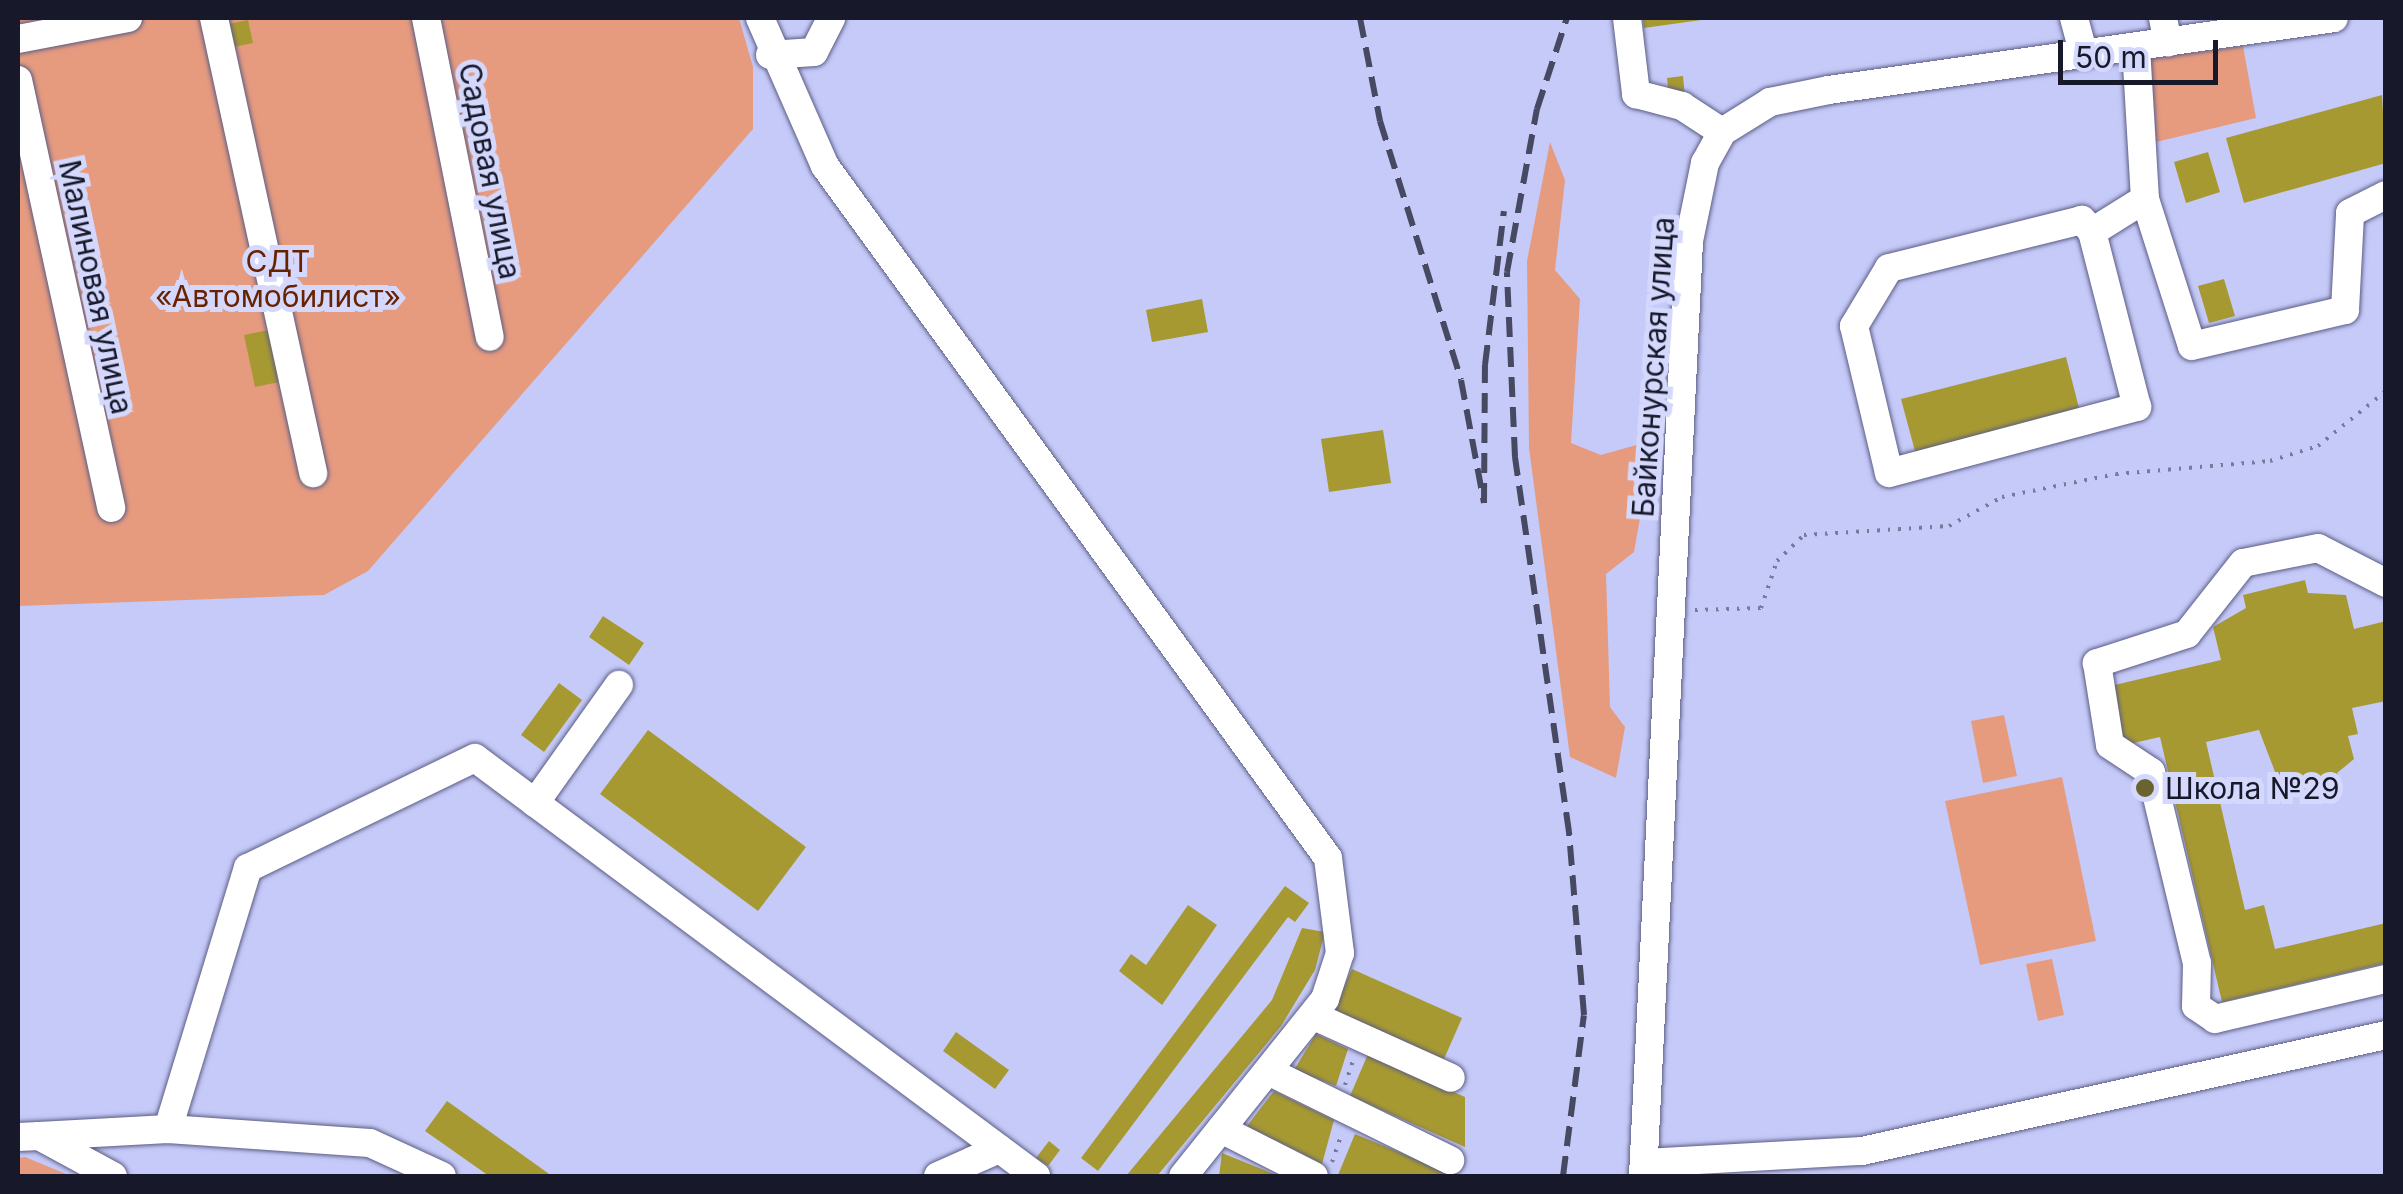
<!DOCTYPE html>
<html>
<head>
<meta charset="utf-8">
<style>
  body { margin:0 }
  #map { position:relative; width:2403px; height:1194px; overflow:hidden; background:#c6caf8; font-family:Inter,sans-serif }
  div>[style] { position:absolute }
  .green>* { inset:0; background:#e69b7f }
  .building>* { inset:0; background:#a79932 }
  .path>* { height:4px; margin-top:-2px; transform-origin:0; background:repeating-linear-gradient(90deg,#777a9b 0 2.5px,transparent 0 10.5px) }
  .roads { filter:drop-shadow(0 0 2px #5b5d85) drop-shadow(0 0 2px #5b5d85) }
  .minor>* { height:28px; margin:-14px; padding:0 14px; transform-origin:14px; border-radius:14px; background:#fff }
  .rail>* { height:6px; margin-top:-3px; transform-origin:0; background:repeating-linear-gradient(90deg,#474861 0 20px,transparent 0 30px) }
  .dots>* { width:28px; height:28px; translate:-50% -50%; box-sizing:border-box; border:5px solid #d4d8fd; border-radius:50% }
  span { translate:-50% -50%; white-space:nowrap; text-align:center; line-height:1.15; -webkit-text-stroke:10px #d4d8fd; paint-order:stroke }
  .street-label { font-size:30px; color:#171829 }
  .park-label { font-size:30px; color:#692200 }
  .poi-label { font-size:30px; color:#171829 }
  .left { translate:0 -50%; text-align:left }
  .frame { position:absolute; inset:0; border:20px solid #171829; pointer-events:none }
  .scale { position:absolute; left:2058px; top:40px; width:160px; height:45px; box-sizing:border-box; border:5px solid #171829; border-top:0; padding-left:12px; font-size:30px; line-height:35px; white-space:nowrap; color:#171829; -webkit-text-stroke:8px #d4d8fd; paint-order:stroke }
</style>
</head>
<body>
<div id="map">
  <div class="green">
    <div style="clip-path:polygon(18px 18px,739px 18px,753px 67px,753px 129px,368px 571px,324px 595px,18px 606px)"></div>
    <div style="clip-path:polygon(2243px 46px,2256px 118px,2156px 142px,2151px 58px)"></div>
    <div style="clip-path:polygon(1550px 142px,1565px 180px,1555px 270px,1580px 299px,1571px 443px,1601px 455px,1654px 440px,1634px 552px,1606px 574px,1610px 707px,1625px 727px,1616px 778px,1570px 757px,1529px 448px,1527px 261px)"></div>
    <div style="clip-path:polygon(2004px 715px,2017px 776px,1983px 783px,1971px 721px)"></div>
    <div style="clip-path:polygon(2062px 777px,2096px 941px,1980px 965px,1945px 801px)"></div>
    <div style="clip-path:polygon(2052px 959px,2064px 1015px,2038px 1021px,2026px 964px)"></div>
    <div style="clip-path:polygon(25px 1157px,71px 1176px,18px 1176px,18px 1158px)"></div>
  </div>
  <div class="building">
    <div style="clip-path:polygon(1643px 18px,1701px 18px,1701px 20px,1644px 28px)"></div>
    <div style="clip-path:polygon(248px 20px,253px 43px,229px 48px,224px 25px)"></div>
    <div style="clip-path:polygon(1683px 76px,1685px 98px,1669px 100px,1667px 78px)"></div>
    <div style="clip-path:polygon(2382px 95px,2386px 163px,2244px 203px,2226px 138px)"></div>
    <div style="clip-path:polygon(2208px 152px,2220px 192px,2186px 203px,2174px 162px)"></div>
    <div style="clip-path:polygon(2224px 279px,2235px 316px,2209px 323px,2198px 286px)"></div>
    <div style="clip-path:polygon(1202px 299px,1208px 332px,1152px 342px,1146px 310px)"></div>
    <div style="clip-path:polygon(274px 329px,284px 381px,255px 387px,244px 335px)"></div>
    <div style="clip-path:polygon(2066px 357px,2080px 412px,1916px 455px,1901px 399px)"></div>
    <div style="clip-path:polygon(1383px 430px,1391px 483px,1329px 492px,1321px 439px)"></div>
    <div style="clip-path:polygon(2305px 580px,2308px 593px,2346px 595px,2354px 629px,2386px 621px,2386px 701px,2352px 708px,2358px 734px,2348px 736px,2354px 759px,2337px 773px,2340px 783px,2301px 792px,2287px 774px,2277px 777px,2259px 730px,2206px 742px,2245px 910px,2264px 905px,2275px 949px,2386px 923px,2386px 963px,2222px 1002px,2160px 737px,2120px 746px,2106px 687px,2221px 660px,2213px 627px,2246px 608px,2243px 595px)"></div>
    <div style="clip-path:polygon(603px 616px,644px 643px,629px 665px,589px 637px)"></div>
    <div style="clip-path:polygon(559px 683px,582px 700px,544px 752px,521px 735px)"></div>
    <div style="clip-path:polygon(648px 730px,806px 847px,758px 911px,600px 794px)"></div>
    <div style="clip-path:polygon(1285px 886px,1309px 903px,1295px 922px,1288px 917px,1098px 1171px,1081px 1158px)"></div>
    <div style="clip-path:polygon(1188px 905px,1217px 925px,1162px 1005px,1119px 971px,1131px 954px,1146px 965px)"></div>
    <div style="clip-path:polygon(1302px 928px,1325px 932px,1315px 970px,1281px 1026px,1157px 1176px,1126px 1176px,1272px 1000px)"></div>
    <div style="clip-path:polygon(1352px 969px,1462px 1018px,1444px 1059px,1333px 1011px)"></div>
    <div style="clip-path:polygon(956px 1032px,1009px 1070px,995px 1089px,943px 1051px)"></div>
    <div style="clip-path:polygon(1316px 1034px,1348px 1049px,1336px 1086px,1294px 1070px)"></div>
    <div style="clip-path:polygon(1368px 1054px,1465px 1097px,1465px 1147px,1350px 1096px)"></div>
    <div style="clip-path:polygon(1274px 1091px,1334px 1120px,1322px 1164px,1247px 1126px)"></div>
    <div style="clip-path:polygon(447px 1101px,552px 1176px,489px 1176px,425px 1131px)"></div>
    <div style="clip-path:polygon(1355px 1134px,1457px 1176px,1338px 1175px)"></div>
    <div style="clip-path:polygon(1049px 1141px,1060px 1150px,1048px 1166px,1036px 1158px)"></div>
    <div style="clip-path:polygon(1222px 1153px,1279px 1176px,1219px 1176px)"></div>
  </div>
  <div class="path">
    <div style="left:1695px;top:610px;width:66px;rotate:-1.7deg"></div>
    <div style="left:1761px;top:608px;width:50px;rotate:-71.2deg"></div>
    <div style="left:1777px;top:561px;width:37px;rotate:-44deg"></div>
    <div style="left:1804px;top:535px;width:145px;rotate:-3.6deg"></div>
    <div style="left:1949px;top:526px;width:60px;rotate:-28.7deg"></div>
    <div style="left:2002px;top:497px;width:116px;rotate:-11.4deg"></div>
    <div style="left:2116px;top:474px;width:155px;rotate:-4.8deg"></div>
    <div style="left:2270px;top:461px;width:50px;rotate:-17.4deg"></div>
    <div style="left:2318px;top:446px;width:87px;rotate:-39deg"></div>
    <div style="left:1345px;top:1085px;width:26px;rotate:-72deg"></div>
    <div style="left:1332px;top:1162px;width:31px;rotate:-71deg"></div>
  </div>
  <div class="roads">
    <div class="minor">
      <div style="left:214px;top:18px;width:466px;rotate:77.7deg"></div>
      <div style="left:426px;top:18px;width:325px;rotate:78.7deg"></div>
      <div style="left:760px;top:18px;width:162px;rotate:66.3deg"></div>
      <div style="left:825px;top:166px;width:855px;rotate:53.99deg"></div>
      <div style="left:1328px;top:858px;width:96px;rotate:82.8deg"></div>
      <div style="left:1340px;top:953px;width:48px;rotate:108.1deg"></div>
      <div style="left:1325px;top:999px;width:227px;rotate:128.7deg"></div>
      <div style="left:1627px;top:18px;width:77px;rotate:83.2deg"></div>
      <div style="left:1636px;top:94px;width:48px;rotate:14.6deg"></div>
      <div style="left:1682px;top:106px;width:48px;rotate:33deg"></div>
      <div style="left:2074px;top:18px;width:38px;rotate:75deg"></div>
      <div style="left:2163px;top:18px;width:25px;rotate:79deg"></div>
      <div style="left:18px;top:39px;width:112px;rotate:-10.8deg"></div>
      <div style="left:770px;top:55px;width:44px;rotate:-3.9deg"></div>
      <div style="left:814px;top:52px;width:38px;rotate:-63deg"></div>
      <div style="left:18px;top:80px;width:438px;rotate:77.7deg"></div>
      <div style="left:2145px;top:199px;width:154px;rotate:72.3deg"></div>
      <div style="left:2192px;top:346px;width:157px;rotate:-13.2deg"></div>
      <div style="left:2345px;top:310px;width:97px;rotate:-87deg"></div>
      <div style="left:2350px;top:213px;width:40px;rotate:-26.6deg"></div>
      <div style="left:2092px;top:232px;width:16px;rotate:-130deg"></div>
      <div style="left:2082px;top:220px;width:199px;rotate:166deg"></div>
      <div style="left:1889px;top:268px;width:68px;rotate:121.1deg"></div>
      <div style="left:1854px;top:326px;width:151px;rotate:76.6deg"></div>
      <div style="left:1889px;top:473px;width:257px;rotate:-14.9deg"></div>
      <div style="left:2137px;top:407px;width:181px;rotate:-104.4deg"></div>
      <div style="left:2092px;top:232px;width:62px;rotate:-31.9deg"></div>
      <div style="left:2145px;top:199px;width:151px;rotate:-93.4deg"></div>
      <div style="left:2386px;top:583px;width:76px;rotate:-152.8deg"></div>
      <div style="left:2318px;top:548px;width:76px;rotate:168.7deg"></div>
      <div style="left:2243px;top:563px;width:90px;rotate:128.3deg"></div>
      <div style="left:2187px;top:634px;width:95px;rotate:162.1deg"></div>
      <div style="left:2097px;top:663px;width:83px;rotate:81deg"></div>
      <div style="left:2110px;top:745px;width:49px;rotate:33.4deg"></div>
      <div style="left:2151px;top:772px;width:196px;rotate:76.5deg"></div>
      <div style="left:2197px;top:963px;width:43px;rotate:91.3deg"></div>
      <div style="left:2196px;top:1006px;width:23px;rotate:34deg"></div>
      <div style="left:2215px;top:1019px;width:176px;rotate:-13.2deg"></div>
      <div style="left:535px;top:803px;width:145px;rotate:-54.6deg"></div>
      <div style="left:1314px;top:1016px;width:150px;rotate:24.3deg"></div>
      <div style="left:1268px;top:1071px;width:203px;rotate:26.1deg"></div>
      <div style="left:168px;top:1129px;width:202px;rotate:4deg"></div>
      <div style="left:370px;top:1143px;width:79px;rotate:24.6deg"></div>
      <div style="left:1221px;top:1129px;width:104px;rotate:26.8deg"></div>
      <div style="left:39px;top:1136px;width:129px;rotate:-3.1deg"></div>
      <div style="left:168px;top:1129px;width:273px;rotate:-73deg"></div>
      <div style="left:248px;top:868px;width:252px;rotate:-25.9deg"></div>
      <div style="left:475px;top:758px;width:700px;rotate:36.69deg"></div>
      <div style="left:18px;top:1137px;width:21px;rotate:-3deg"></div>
      <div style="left:39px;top:1136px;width:84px;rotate:28.4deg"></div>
      <div style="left:1645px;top:1163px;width:217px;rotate:-3.2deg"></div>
      <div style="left:1862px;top:1151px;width:537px;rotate:-12.48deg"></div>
      <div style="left:938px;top:1176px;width:67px;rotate:-23.9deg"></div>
      <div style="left:1643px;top:1176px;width:936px;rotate:-87.18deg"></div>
      <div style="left:1689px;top:241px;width:80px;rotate:-78.4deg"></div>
      <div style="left:1705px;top:163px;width:35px;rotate:-61deg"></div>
      <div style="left:1722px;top:132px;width:57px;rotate:-32deg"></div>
      <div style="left:1770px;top:102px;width:60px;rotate:-11.5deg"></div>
      <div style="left:1829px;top:90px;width:510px;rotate:-8.11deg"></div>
    </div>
  </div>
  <div class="rail">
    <div style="left:1360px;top:18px;width:105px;rotate:79deg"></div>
    <div style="left:1380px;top:121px;width:271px;rotate:72.6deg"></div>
    <div style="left:1461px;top:380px;width:125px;rotate:79.4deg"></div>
    <div style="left:1484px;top:503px;width:138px;rotate:-89.6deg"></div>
    <div style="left:1485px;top:365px;width:155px;rotate:-83deg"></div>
    <div style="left:1563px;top:1176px;width:162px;rotate:-82.6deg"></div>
    <div style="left:1584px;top:1015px;width:184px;rotate:-94.7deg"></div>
    <div style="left:1569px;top:832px;width:379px;rotate:-98.2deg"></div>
    <div style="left:1515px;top:457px;width:185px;rotate:-92.5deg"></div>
    <div style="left:1507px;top:272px;width:166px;rotate:-79.6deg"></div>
    <div style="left:1537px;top:109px;width:96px;rotate:-71.8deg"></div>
  </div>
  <div class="dots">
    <div style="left:2145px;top:788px;background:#6a6330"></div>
  </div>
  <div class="street-label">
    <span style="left:490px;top:171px;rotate:79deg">Садовая улица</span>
    <span style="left:96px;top:287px;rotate:78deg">Малиновая улица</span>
    <span style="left:1653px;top:367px;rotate:-86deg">Байконурская улица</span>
  </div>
  <div class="park-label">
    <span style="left:278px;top:278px">СДТ<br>«Автомобилист»</span>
  </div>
  <div class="poi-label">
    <span class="left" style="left:2165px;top:788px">Школа №29</span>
  </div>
  <div class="frame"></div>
  <div class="scale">50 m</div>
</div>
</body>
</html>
